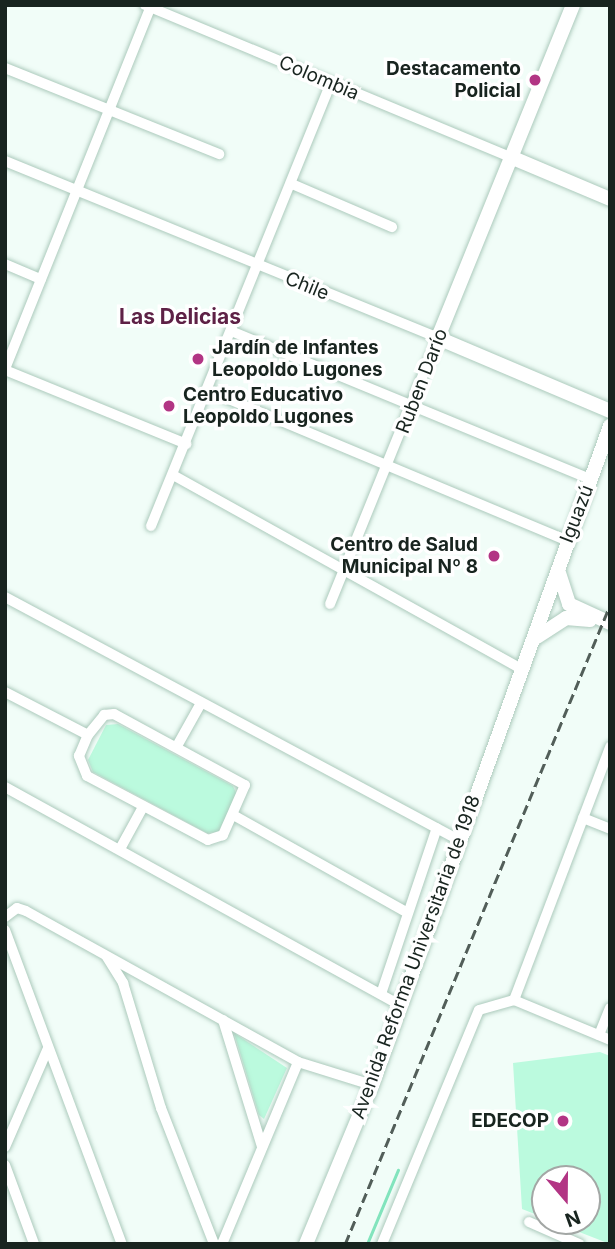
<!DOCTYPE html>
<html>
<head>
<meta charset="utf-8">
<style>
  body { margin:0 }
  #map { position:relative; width:615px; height:1249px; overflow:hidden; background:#f1fdf8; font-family:Inter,sans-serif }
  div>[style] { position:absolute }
  .green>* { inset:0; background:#bbfade }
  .stream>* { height:2.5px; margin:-1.25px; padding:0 1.25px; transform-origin:1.25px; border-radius:1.25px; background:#82e4bd }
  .roads { filter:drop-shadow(0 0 2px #accabc) drop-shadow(0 0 2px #accabc) }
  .street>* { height:10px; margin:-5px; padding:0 5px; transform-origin:5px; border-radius:5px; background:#fff }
  .secondary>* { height:14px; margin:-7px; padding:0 7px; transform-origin:7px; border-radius:7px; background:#fff }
  .rail>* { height:2.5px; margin-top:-1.25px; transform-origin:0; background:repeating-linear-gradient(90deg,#525e59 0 10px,transparent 0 15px) }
  .dots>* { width:19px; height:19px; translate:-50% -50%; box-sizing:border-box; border:4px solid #fff; border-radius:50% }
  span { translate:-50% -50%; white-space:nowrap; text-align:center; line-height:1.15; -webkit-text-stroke:7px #fff; paint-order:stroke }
  .poi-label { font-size:19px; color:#18241f; font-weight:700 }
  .right { translate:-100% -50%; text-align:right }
  .left { translate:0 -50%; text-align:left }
  .street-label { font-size:19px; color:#18241f }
  .neighbourhood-label { font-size:21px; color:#5e2146; font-weight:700 }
  .frame { position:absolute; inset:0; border:7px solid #18241f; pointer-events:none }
  .north { position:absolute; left:531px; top:1165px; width:70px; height:70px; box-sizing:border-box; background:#fff; border:2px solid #a3a7a5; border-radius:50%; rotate:160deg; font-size:19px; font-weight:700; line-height:28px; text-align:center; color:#18241f }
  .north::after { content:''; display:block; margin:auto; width:24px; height:32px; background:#b23584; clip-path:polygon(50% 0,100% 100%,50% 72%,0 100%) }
</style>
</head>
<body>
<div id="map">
  <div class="green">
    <div style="clip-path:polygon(118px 724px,233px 786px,238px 797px,218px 832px,207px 833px,93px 772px,88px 760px,106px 725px)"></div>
    <div style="clip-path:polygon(234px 1033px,287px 1068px,264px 1119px,259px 1115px)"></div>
    <div style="clip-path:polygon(600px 1052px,610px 1056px,610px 1244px,551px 1221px,587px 1221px,587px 1179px,545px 1179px,545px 1218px,522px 1209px,513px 1063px)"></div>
  </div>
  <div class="stream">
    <div style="left:367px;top:1244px;width:80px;rotate:-67.3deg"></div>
  </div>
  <div class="roads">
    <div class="street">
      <div style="left:145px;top:5px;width:399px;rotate:22.6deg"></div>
      <div style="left:5px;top:68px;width:231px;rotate:21.9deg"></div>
      <div style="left:5px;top:161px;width:468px;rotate:22.2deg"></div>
      <div style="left:438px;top:338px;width:287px;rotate:112.1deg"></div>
      <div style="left:292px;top:184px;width:109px;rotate:23.3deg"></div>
      <div style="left:5px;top:264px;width:39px;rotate:23deg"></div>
      <div style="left:231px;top:331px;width:388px;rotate:22.4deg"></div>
      <div style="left:5px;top:369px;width:392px;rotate:-68.1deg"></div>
      <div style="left:5px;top:370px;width:196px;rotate:22.2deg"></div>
      <div style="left:207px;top:390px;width:389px;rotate:22.7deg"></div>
      <div style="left:173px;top:475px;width:398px;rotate:29.1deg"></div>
      <div style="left:151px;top:526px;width:478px;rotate:-67.9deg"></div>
      <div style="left:5px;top:597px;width:513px;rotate:28.16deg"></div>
      <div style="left:5px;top:692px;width:93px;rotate:27.4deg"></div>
      <div style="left:114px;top:714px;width:149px;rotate:28.5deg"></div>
      <div style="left:245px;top:785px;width:55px;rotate:113.7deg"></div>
      <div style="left:223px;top:835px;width:16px;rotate:162deg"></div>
      <div style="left:208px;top:840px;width:137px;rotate:-152.1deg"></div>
      <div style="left:87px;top:776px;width:22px;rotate:-112deg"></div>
      <div style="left:79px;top:756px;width:23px;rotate:-67deg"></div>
      <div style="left:88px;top:735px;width:26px;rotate:-51deg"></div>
      <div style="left:104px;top:715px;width:10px;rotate:-6deg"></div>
      <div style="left:177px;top:746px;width:49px;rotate:-60.8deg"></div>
      <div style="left:5px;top:787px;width:448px;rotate:28.9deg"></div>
      <div style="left:235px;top:816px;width:198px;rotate:29.3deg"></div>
      <div style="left:583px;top:818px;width:29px;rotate:22deg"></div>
      <div style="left:120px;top:849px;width:48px;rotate:-61.3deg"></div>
      <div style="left:5px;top:917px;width:15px;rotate:-37deg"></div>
      <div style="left:17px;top:908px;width:9px;rotate:18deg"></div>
      <div style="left:26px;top:911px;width:311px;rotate:29deg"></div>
      <div style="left:298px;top:1062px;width:77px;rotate:17.3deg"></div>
      <div style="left:5px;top:930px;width:335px;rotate:69.6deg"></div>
      <div style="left:107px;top:957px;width:31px;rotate:58deg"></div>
      <div style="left:123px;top:983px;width:131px;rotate:73.1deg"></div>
      <div style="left:161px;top:1108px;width:146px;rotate:68.7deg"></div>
      <div style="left:381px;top:994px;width:175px;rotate:-71.4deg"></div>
      <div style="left:514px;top:1000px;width:104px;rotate:22.6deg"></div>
      <div style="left:223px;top:1020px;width:133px;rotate:72.9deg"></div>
      <div style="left:599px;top:1035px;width:29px;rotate:-68deg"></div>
      <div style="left:5px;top:1147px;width:108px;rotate:-66.5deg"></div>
      <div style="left:5px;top:1165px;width:84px;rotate:69.8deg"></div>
      <div style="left:529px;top:1222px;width:55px;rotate:23.7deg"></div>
      <div style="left:222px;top:1244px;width:197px;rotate:-67.3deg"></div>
      <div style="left:382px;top:1244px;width:253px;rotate:-67.5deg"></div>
      <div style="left:479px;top:1010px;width:36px;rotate:-16deg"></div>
      <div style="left:514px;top:1000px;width:271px;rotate:-69.2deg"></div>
    </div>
    <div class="secondary">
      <div style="left:573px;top:5px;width:359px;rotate:112.1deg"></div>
      <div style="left:438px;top:338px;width:187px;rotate:23deg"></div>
      <div style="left:513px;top:158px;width:105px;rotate:22.9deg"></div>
      <div style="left:559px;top:573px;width:33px;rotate:72deg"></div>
      <div style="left:569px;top:604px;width:45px;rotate:24.9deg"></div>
      <div style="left:537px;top:637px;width:35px;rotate:-33deg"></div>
      <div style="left:566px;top:618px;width:24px;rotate:5deg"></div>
      <div style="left:306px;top:1244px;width:172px;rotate:-67.5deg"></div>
      <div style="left:372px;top:1085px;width:701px;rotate:-70.14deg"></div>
    </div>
  </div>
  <div class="rail">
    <div style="left:345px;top:1244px;width:692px;rotate:-67.48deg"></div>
  </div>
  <div class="dots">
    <div style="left:535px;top:80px;background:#b23584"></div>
    <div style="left:198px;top:359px;background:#b23584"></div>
    <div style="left:169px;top:406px;background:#b23584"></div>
    <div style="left:494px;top:556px;background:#b23584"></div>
    <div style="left:563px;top:1121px;background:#b23584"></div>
  </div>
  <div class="poi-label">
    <span class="right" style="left:521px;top:80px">Destacamento<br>Policial</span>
    <span class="left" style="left:212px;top:359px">Jardín de Infantes<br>Leopoldo Lugones</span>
    <span class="left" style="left:183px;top:406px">Centro Educativo<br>Leopoldo Lugones</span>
    <span class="right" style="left:478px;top:556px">Centro de Salud<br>Municipal Nº 8</span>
    <span class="right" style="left:549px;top:1121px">EDECOP</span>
  </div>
  <div class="street-label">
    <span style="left:319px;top:78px;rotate:23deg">Colombia</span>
    <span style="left:307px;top:286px;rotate:22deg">Chile</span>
    <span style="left:422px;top:381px;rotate:-69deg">Ruben Darío</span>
    <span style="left:577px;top:514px;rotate:-69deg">Iguazú</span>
    <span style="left:416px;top:957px;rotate:-70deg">Avenida Reforma Universitaria de 1918</span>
  </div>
  <div class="neighbourhood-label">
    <span style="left:180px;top:317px">Las Delicias</span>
  </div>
  <div class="frame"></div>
  <div class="north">N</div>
</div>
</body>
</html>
